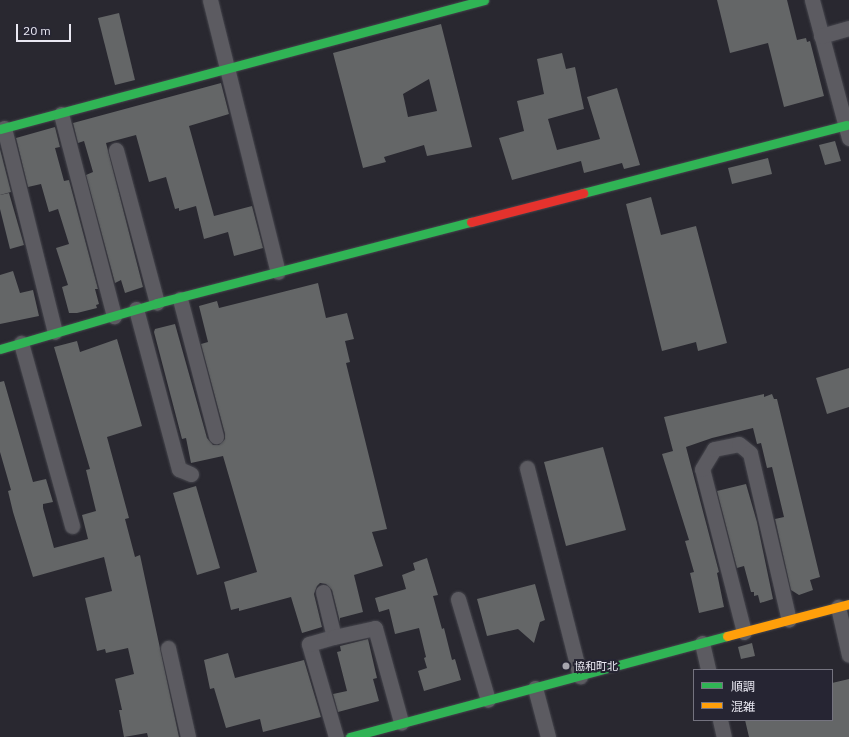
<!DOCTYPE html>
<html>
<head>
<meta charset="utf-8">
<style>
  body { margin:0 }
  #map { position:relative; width:849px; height:737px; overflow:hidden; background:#292830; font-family:"IBM Plex Sans","Noto Sans JP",sans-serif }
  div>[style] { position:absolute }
  .building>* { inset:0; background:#646667 }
  .roads { filter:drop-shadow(0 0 1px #45454c) drop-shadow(0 0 1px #45454c) }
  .street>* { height:15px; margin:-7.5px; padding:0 7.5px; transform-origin:7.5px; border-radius:7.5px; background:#5c5b61 }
  .fast>* { height:9px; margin:-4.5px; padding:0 4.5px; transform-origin:4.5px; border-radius:4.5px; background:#30b455 }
  .slow>* { height:9px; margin:-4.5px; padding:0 4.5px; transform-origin:4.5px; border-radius:4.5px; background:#ff9f0a }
  .jam>* { height:9px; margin:-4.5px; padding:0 4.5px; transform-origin:4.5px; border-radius:4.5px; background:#e5322d }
  .dots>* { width:11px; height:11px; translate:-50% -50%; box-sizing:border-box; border:2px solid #262533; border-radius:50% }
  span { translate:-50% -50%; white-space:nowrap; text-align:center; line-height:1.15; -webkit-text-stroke:4px #262533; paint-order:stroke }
  .poi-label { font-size:11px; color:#e9e8f2 }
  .left { translate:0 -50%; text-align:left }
  .legend { position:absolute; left:693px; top:669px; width:140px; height:52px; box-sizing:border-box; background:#262533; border:1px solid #74737f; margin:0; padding:5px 7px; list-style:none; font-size:12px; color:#e9e8f2 }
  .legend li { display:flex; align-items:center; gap:8px; height:20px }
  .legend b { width:20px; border:1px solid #74737f }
  .scale { position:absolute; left:16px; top:24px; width:55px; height:18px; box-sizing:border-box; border:2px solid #e9e8f2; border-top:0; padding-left:5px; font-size:12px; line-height:14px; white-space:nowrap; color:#e9e8f2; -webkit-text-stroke:3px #262533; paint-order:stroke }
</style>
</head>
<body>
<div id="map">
  <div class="building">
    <div style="clip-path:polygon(717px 0,787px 0,797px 40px,806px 38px,807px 42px,810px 41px,824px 96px,784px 107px,768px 43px,730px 53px)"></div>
    <div style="clip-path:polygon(119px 13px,135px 80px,115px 85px,98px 18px)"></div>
    <div style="clip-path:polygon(evenodd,441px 24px,472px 147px,427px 156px,424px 145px,384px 157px,386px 162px,363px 168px,333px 53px,441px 24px,429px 79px,437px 111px,408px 117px,403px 94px,429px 79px)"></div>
    <div style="clip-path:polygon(562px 53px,566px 69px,575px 67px,584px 109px,548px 119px,557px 150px,600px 139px,587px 97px,617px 88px,640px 165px,624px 169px,622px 163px,584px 173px,581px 161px,512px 180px,499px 138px,524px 131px,517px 101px,544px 94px,537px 59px)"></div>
    <div style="clip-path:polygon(221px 83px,229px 114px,189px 126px,214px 216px,252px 206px,263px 248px,234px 256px,228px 232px,204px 239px,196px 206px,179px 211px,179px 208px,175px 209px,166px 177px,149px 182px,136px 135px,106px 143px,143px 287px,125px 293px,121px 280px,115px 283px,86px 175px,93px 172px,84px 141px,78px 143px,73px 123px)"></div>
    <div style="clip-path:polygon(55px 127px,60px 147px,55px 148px,64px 181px,69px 180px,98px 289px,95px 289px,99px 304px,96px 305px,97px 308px,77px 313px,69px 313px,62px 287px,68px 285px,56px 248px,69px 244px,58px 209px,49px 212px,41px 184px,28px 187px,16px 138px)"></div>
    <div style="clip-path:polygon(835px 141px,841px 161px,825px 165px,819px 145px)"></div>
    <div style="clip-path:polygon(0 149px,11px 192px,0 195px)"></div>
    <div style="clip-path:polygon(768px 158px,772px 174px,732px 184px,728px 168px)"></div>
    <div style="clip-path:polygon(9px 193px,24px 245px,10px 249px,0 209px,0 195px)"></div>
    <div style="clip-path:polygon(651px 197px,661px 235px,696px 226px,727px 343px,698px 351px,696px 342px,662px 351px,626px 204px)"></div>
    <div style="clip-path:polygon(13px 271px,20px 293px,33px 290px,39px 316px,0 324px,0 275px)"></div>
    <div style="clip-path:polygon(318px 283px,326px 318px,347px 313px,354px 339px,345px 341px,350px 362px,346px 363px,387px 529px,372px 532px,383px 566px,354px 575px,363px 612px,340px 618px,340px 622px,332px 590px,326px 584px,320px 583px,317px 586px,314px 594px,322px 627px,302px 633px,291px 597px,239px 611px,239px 608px,231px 610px,224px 582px,257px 572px,223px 456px,191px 463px,186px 438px,182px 439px,154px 332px,155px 329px,175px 324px,207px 438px,213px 445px,219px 445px,225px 439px,225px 434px,201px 344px,208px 342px,199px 306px,217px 301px,219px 308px)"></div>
    <div style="clip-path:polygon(117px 339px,142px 426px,107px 437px,129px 518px,125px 519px,135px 557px,140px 555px,179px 737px,148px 737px,147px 733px,124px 737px,119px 710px,122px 710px,115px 679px,134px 674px,128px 648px,106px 653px,105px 649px,97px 651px,85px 598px,112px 591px,104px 557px,33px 577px,13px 512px,8px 491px,11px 490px,0 452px,0 382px,4px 381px,33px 482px,46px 479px,53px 502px,43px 504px,43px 508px,54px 548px,88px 539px,82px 515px,96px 511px,86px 470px,90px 469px,54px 347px,77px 341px,80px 352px)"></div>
    <div style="clip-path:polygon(849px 368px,849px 407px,827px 414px,816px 378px)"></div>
    <div style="clip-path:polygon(764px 394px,764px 397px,772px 394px,774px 399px,777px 399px,820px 577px,810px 580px,813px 590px,799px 595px,791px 590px,775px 519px,784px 517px,772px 467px,767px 468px,761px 443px,757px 444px,753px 428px,712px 438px,686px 447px,719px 572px,717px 573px,724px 607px,699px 613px,690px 573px,694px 572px,685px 541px,689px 540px,662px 454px,673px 451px,664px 417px)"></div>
    <div style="clip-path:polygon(603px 447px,626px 530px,566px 546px,544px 462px)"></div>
    <div style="clip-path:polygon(746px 484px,757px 522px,773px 599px,760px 603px,758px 595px,754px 596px,754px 592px,751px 592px,744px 566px,737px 568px,717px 491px)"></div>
    <div style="clip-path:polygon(196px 486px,220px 568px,197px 575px,173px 493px)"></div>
    <div style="clip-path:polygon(427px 558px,438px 595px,433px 596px,442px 629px,444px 628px,452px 660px,455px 659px,461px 680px,424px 691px,418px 671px,427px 668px,424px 658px,426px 657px,419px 628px,395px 634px,389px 609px,379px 612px,375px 598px,406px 589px,402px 575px,415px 570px,413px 563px)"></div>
    <div style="clip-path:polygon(535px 584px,545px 620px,540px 622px,534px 643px,518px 629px,487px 636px,477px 599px)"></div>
    <div style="clip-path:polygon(368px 639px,377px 678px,373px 679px,379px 701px,338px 712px,333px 694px,347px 691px,337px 652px,341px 651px,340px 646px)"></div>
    <div style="clip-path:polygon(752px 643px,755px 656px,741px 659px,738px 647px)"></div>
    <div style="clip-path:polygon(228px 653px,235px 678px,304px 660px,321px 717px,263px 732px,260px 719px,226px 728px,214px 688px,210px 689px,204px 660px)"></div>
    <div style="clip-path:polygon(849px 679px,849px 737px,749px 737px,745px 720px,832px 720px,832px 683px)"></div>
  </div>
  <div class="roads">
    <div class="street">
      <div style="left:210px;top:0;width:280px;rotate:76deg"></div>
      <div style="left:812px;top:0;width:143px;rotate:75deg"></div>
      <div style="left:821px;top:36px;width:29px;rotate:-16deg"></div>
      <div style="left:61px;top:114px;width:209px;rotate:75.3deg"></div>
      <div style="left:4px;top:128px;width:210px;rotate:76deg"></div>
      <div style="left:116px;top:150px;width:158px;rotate:75deg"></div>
      <div style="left:180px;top:299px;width:142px;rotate:75.3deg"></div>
      <div style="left:136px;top:309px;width:166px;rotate:75deg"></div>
      <div style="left:179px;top:469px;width:13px;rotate:23deg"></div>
      <div style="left:21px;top:343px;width:190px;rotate:74.4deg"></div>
      <div style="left:527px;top:468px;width:215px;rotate:75.7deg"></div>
      <div style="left:323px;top:592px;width:46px;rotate:76.3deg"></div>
      <div style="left:458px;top:599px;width:105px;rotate:73.5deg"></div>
      <div style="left:838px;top:607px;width:49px;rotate:77.1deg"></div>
      <div style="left:744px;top:632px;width:168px;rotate:-104.4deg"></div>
      <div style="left:702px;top:469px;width:23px;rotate:-59deg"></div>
      <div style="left:714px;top:449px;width:25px;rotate:-11deg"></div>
      <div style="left:739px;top:444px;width:14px;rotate:39deg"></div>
      <div style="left:750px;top:453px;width:171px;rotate:76.9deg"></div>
      <div style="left:702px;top:643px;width:28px;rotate:77deg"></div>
      <div style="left:168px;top:648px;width:91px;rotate:77.3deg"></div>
      <div style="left:535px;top:688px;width:51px;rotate:75.1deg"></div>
      <div style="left:720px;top:720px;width:17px;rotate:77deg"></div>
      <div style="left:336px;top:737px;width:97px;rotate:-106.2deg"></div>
      <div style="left:309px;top:644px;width:26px;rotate:-16deg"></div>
      <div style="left:334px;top:637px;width:42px;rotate:-12.4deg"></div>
      <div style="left:375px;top:628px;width:98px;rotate:74.5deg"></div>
    </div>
    <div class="fast">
      <div style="left:0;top:129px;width:501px;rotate:-14.92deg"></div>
      <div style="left:583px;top:193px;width:272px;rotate:-14.5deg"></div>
      <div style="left:0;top:349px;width:164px;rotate:-16.3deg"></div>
      <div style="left:157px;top:303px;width:324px;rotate:-14.5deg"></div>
      <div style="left:350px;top:737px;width:390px;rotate:-15deg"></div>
    </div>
    <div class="slow">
      <div style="left:727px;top:636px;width:126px;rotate:-14.7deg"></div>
    </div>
    <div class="jam">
      <div style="left:471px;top:222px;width:116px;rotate:-14.5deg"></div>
    </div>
  </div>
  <div class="dots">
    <div style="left:566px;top:666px;background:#a6a5ae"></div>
  </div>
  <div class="poi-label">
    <span class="left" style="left:574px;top:666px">協和町北</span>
  </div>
  <ul class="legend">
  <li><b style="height:5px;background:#30b455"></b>順調</li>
  <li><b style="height:5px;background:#ff9f0a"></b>混雑</li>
  </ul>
  <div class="scale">20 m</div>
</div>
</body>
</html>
